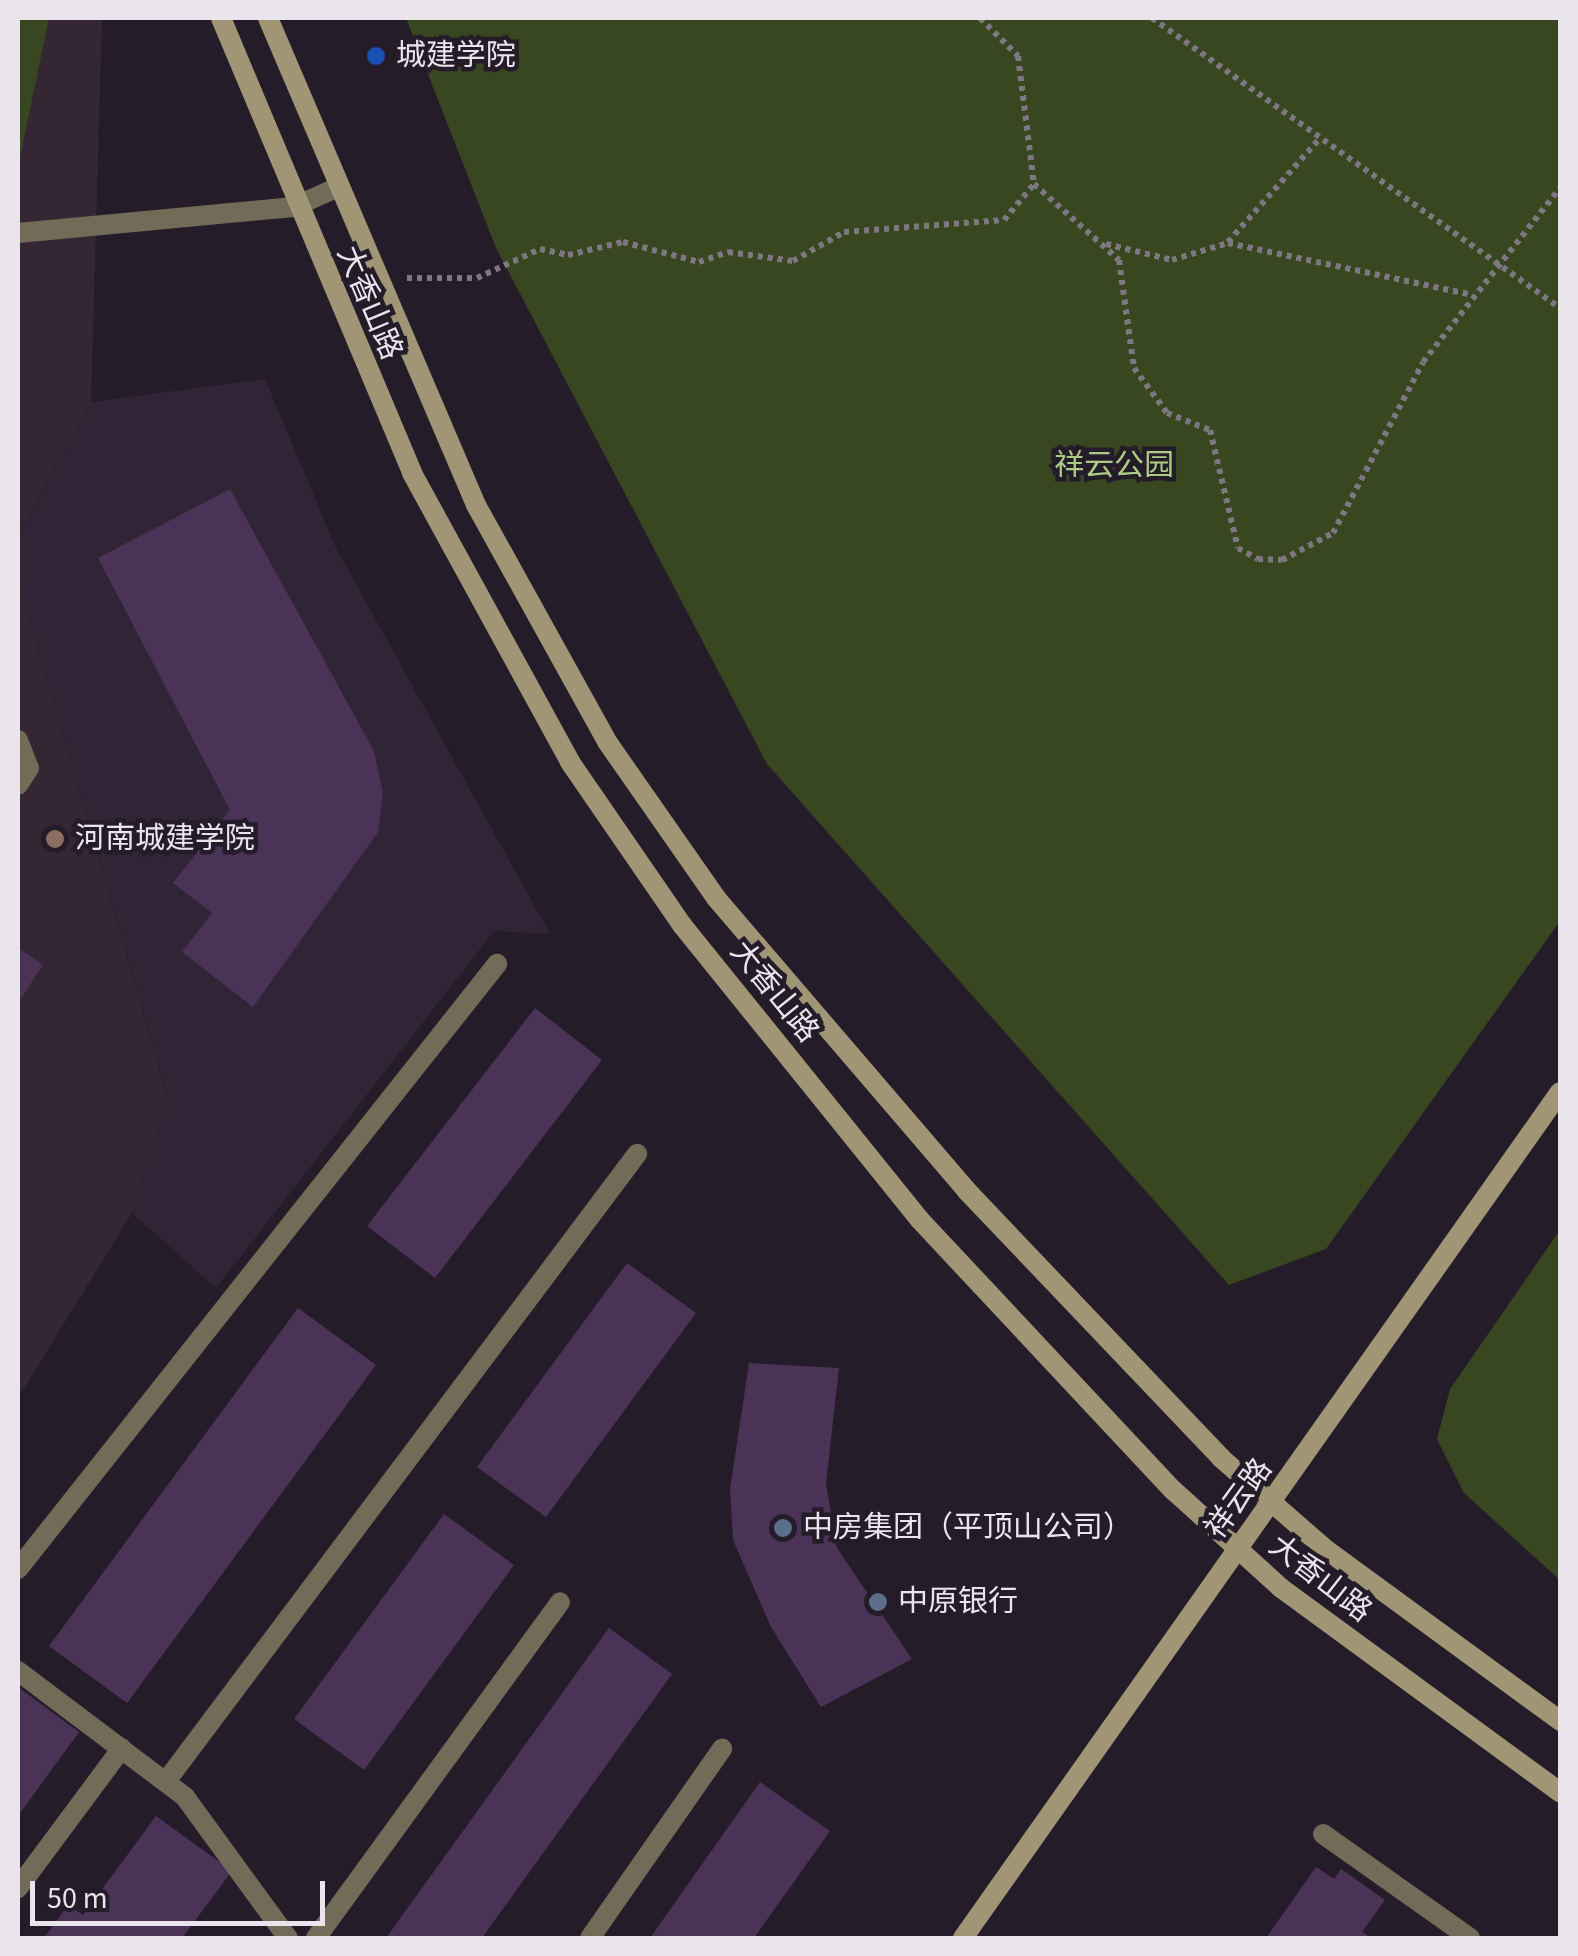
<!DOCTYPE html>
<html>
<head>
<meta charset="utf-8">
<style>
  body { margin:0 }
  #map { position:relative; width:1578px; height:1956px; overflow:hidden; background:#251c29; font-family:"Source Sans 3","Noto Sans SC",sans-serif }
  div>[style] { position:absolute }
  .built>* { inset:0; background:#302436 }
  .education>* { inset:0; background:#342632 }
  .green>* { inset:0; background:#394721 }
  .building>* { inset:0; background:#4b3257 }
  .path>* { height:6px; margin-top:-3px; transform-origin:0; background:repeating-linear-gradient(90deg,#7e7782 0 5px,transparent 0 10px) }
  .lane>* { height:20px; margin:-10px; padding:0 10px; transform-origin:10px; border-radius:10px; background:#726b57 }
  .street>* { height:20px; margin:-10px; padding:0 10px; transform-origin:10px; border-radius:10px; background:#726b57 }
  .secondary>* { height:20px; margin:-10px; padding:0 10px; transform-origin:10px; border-radius:10px; background:#a09675 }
  .dots>* { width:28px; height:28px; translate:-50% -50%; box-sizing:border-box; border:5px solid #251c29; border-radius:50% }
  span { translate:-50% -50%; white-space:nowrap; text-align:center; line-height:1.15; -webkit-text-stroke:9px #251c29; paint-order:stroke }
  .poi-label { font-size:30px; color:#eae4ed }
  .left { translate:0 -50%; text-align:left }
  .street-label { font-size:30px; color:#eae4ed }
  .park-label { font-size:30px; color:#aecb83 }
  .frame { position:absolute; inset:0; border:20px solid #eae4ed; pointer-events:none }
  .scale { position:absolute; left:30px; top:1881px; width:295px; height:45px; box-sizing:border-box; border:5px solid #eae4ed; border-top:0; padding-left:12px; font-size:30px; line-height:35px; white-space:nowrap; color:#eae4ed; -webkit-text-stroke:8px #251c29; paint-order:stroke }
</style>
</head>
<body>
<div id="map">
  <div class="built">
    <div style="clip-path:polygon(265px 379px,335px 546px,550px 934px,494px 931px,216px 1288px,132px 1213px,168px 1098px,18px 580px,18px 536px,91px 402px)"></div>
  </div>
  <div class="education">
    <div style="clip-path:polygon(18px 18px,102px 18px,91px 402px,18px 535px)"></div>
    <div style="clip-path:polygon(18px 580px,168px 1099px,132px 1213px,18px 1398px)"></div>
  </div>
  <div class="green">
    <div style="clip-path:polygon(18px 18px,49px 18px,18px 167px)"></div>
    <div style="clip-path:polygon(406px 18px,1560px 18px,1560px 921px,1326px 1249px,1229px 1285px,767px 764px,496px 248px)"></div>
    <div style="clip-path:polygon(1560px 1230px,1560px 1580px,1464px 1493px,1437px 1439px,1450px 1389px)"></div>
  </div>
  <div class="building">
    <div style="clip-path:polygon(230px 489px,374px 751px,383px 793px,378px 832px,253px 1007px,182px 952px,212px 913px,173px 883px,230px 810px,98px 558px)"></div>
    <div style="clip-path:polygon(18px 948px,43px 965px,18px 1003px)"></div>
    <div style="clip-path:polygon(535px 1008px,602px 1060px,435px 1278px,367px 1226px)"></div>
    <div style="clip-path:polygon(627px 1263px,696px 1313px,546px 1517px,477px 1467px)"></div>
    <div style="clip-path:polygon(298px 1308px,376px 1365px,127px 1703px,49px 1646px)"></div>
    <div style="clip-path:polygon(749px 1363px,839px 1368px,826px 1484px,837px 1548px,912px 1659px,821px 1707px,771px 1627px,733px 1540px,730px 1489px)"></div>
    <div style="clip-path:polygon(444px 1514px,514px 1565px,364px 1770px,294px 1719px)"></div>
    <div style="clip-path:polygon(609px 1628px,672px 1674px,482px 1938px,386px 1938px)"></div>
    <div style="clip-path:polygon(18px 1687px,79px 1732px,18px 1816px)"></div>
    <div style="clip-path:polygon(760px 1782px,830px 1831px,754px 1938px,650px 1938px)"></div>
    <div style="clip-path:polygon(156px 1816px,232px 1871px,182px 1938px,44px 1938px,68px 1905px,83px 1915px)"></div>
    <div style="clip-path:polygon(1316px 1867px,1334px 1879px,1341px 1869px,1385px 1900px,1362px 1932px,1372px 1938px,1266px 1938px)"></div>
  </div>
  <div class="path">
    <div style="left:980px;top:18px;width:54px;rotate:45deg"></div>
    <div style="left:1018px;top:56px;width:129px;rotate:82.9deg"></div>
    <div style="left:1034px;top:184px;width:114px;rotate:41.8deg"></div>
    <div style="left:1119px;top:260px;width:109px;rotate:82.1deg"></div>
    <div style="left:1134px;top:368px;width:56px;rotate:53.7deg"></div>
    <div style="left:1167px;top:413px;width:46px;rotate:21.6deg"></div>
    <div style="left:1210px;top:430px;width:121px;rotate:76.7deg"></div>
    <div style="left:1238px;top:548px;width:23px;rotate:29deg"></div>
    <div style="left:1258px;top:559px;width:24px;rotate:2deg"></div>
    <div style="left:1282px;top:560px;width:58px;rotate:-27.9deg"></div>
    <div style="left:1333px;top:533px;width:193px;rotate:-62.2deg"></div>
    <div style="left:1423px;top:362px;width:221px;rotate:-51.8deg"></div>
    <div style="left:1152px;top:18px;width:501px;rotate:35.4deg"></div>
    <div style="left:1228px;top:242px;width:137px;rotate:-48.5deg"></div>
    <div style="left:1106px;top:244px;width:68px;rotate:13.6deg"></div>
    <div style="left:1172px;top:260px;width:59px;rotate:-16.9deg"></div>
    <div style="left:1228px;top:243px;width:249px;rotate:12deg"></div>
    <div style="left:407px;top:278px;width:70px"></div>
    <div style="left:477px;top:278px;width:69px;rotate:-24.7deg"></div>
    <div style="left:540px;top:249px;width:29px;rotate:12deg"></div>
    <div style="left:568px;top:255px;width:57px;rotate:-13.3deg"></div>
    <div style="left:623px;top:242px;width:79px;rotate:14.7deg"></div>
    <div style="left:699px;top:262px;width:31px;rotate:-19deg"></div>
    <div style="left:728px;top:252px;width:66px;rotate:7.9deg"></div>
    <div style="left:793px;top:261px;width:59px;rotate:-29.6deg"></div>
    <div style="left:844px;top:232px;width:160px;rotate:-4.3deg"></div>
    <div style="left:1004px;top:220px;width:47px;rotate:-50.2deg"></div>
  </div>
  <div class="lane">
    <div style="left:18px;top:1569px;width:772px;rotate:-51.63deg"></div>
    <div style="left:18px;top:1671px;width:209px;rotate:37deg"></div>
    <div style="left:185px;top:1797px;width:175px;rotate:53.9deg"></div>
    <div style="left:167px;top:1780px;width:783px;rotate:-53.1deg"></div>
    <div style="left:1323px;top:1834px;width:180px;rotate:35.3deg"></div>
    <div style="left:18px;top:1888px;width:174px;rotate:-53.4deg"></div>
    <div style="left:316px;top:1938px;width:415px;rotate:-54deg"></div>
    <div style="left:590px;top:1938px;width:231px;rotate:-55.1deg"></div>
  </div>
  <div class="street">
    <div style="left:18px;top:233px;width:277px;rotate:-5.4deg"></div>
    <div style="left:294px;top:207px;width:44px;rotate:-24.2deg"></div>
    <div style="left:18px;top:740px;width:30px;rotate:69deg"></div>
    <div style="left:29px;top:768px;width:20px;rotate:123deg"></div>
  </div>
  <div class="secondary">
    <div style="left:221px;top:18px;width:493px;rotate:67.2deg"></div>
    <div style="left:412px;top:473px;width:329px;rotate:61.3deg"></div>
    <div style="left:570px;top:762px;width:198px;rotate:55.5deg"></div>
    <div style="left:682px;top:925px;width:379px;rotate:51.1deg"></div>
    <div style="left:920px;top:1220px;width:370px;rotate:46.9deg"></div>
    <div style="left:1173px;top:1490px;width:146px;rotate:42.2deg"></div>
    <div style="left:1281px;top:1588px;width:346px;rotate:36.2deg"></div>
    <div style="left:268px;top:18px;width:530px;rotate:66.87deg"></div>
    <div style="left:476px;top:505px;width:272px;rotate:61deg"></div>
    <div style="left:608px;top:743px;width:189px;rotate:55.1deg"></div>
    <div style="left:716px;top:898px;width:386px;rotate:49.4deg"></div>
    <div style="left:967px;top:1191px;width:369px;rotate:46.4deg"></div>
    <div style="left:1221px;top:1458px;width:137px;rotate:41.1deg"></div>
    <div style="left:1324px;top:1548px;width:293px;rotate:36.2deg"></div>
    <div style="left:963px;top:1938px;width:1035px;rotate:-54.79deg"></div>
  </div>
  <div class="dots">
    <div style="left:376px;top:56px;background:#1a4fb4"></div>
    <div style="left:55px;top:839px;background:#8d6e63"></div>
    <div style="left:783px;top:1528px;background:#5c6f8a"></div>
    <div style="left:878px;top:1602px;background:#5c6f8a"></div>
  </div>
  <div class="poi-label">
    <span class="left" style="left:396px;top:56px">城建学院</span>
    <span class="left" style="left:75px;top:839px">河南城建学院</span>
    <span class="left" style="left:803px;top:1528px">中房集团（平顶山公司）</span>
    <span class="left" style="left:898px;top:1602px">中原银行</span>
  </div>
  <div class="street-label">
    <span style="left:369px;top:303px;rotate:67deg">大香山路</span>
    <span style="left:774px;top:992px;rotate:51deg">大香山路</span>
    <span style="left:1239px;top:1499px;rotate:-54deg">祥云路</span>
    <span style="left:1320px;top:1579px;rotate:38deg">大香山路</span>
  </div>
  <div class="park-label">
    <span style="left:1114px;top:466px">祥云公园</span>
  </div>
  <div class="frame"></div>
  <div class="scale">50 m</div>
</div>
</body>
</html>
